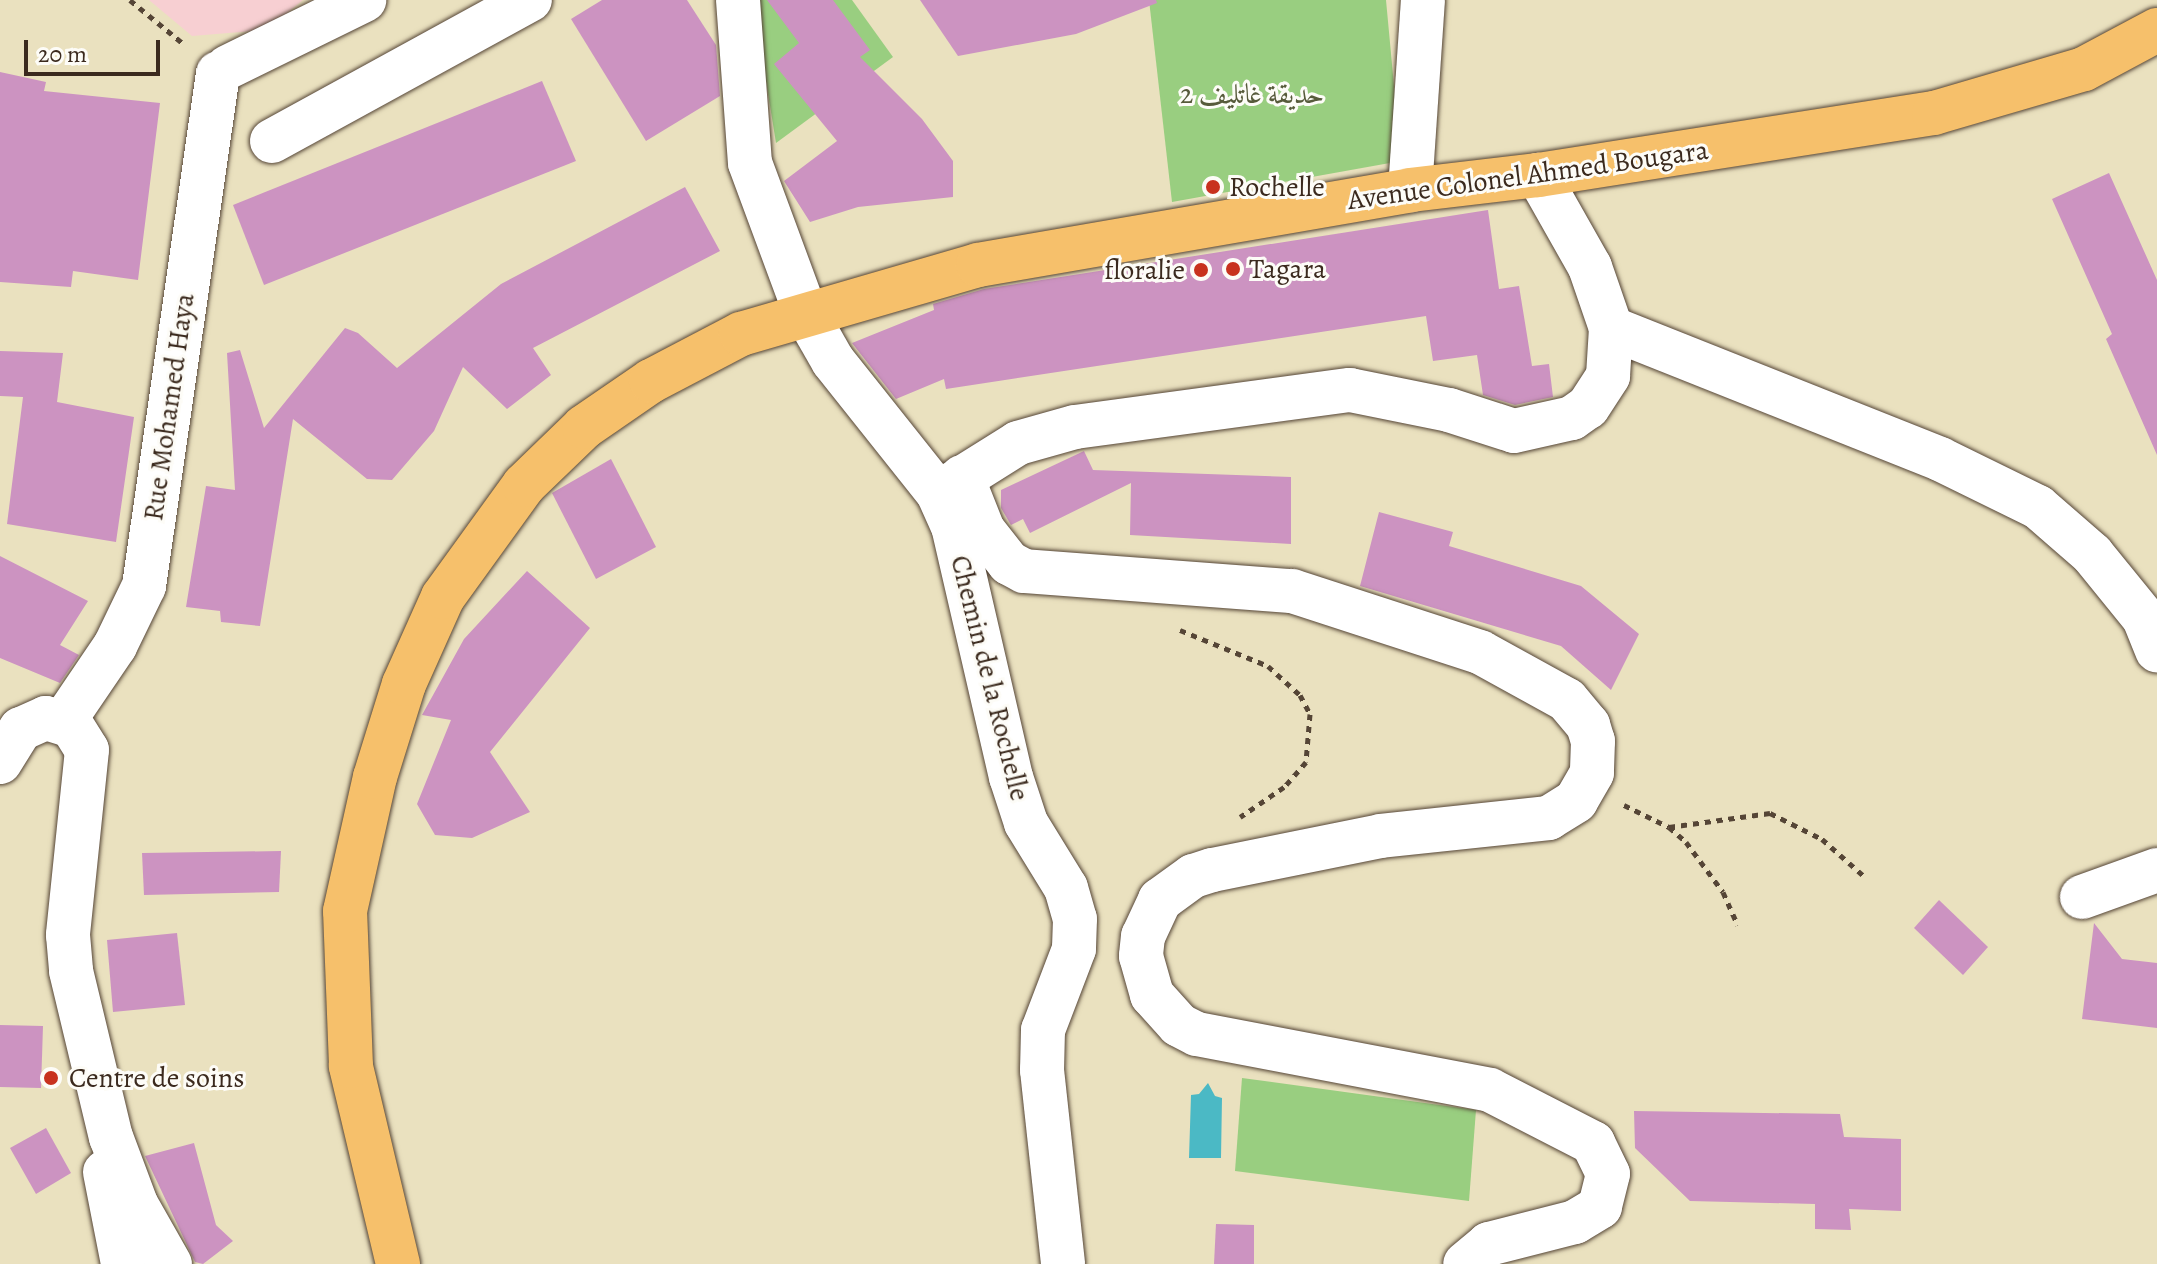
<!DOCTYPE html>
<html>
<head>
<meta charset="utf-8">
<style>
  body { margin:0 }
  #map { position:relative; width:2157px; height:1264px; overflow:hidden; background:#eae1bf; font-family:Alegreya,Amiri,serif }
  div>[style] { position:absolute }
  .built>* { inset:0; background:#f7cfd2 }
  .green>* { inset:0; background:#99ce80 }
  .water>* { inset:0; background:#4bb9c5 }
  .building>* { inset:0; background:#cc93c1 }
  .path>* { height:5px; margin-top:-2.5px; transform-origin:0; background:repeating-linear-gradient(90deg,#554536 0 6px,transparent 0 12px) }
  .roads { filter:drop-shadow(0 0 2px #554536) drop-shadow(0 0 2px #554536) }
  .minor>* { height:44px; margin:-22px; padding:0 22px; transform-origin:22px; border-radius:22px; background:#fff }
  .major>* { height:44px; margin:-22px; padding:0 22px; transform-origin:22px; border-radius:22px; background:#f6c06b }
  .dots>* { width:22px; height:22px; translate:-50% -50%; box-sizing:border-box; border:4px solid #fdfcf7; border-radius:50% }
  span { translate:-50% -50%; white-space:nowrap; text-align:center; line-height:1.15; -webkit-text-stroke:6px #fdfcf7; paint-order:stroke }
  .park-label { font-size:28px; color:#575b3b }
  .street-label { font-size:28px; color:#3b2a1e }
  .poi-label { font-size:28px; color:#3b2a1e }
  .left { translate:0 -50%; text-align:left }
  .right { translate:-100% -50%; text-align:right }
  .scale { position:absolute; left:24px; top:40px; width:136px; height:36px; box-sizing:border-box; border:4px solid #3b2a1e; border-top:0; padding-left:10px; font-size:24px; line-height:28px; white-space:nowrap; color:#3b2a1e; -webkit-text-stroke:6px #fdfcf7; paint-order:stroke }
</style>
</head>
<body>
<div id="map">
  <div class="built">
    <div style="clip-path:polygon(149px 0,303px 0,266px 30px,192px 36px)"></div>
  </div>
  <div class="green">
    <div style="clip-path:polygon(753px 0,852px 0,893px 57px,776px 143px)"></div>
    <div style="clip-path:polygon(1149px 0,1386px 0,1401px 161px,1172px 202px)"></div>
    <div style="clip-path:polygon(1242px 1078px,1476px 1110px,1469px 1201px,1235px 1171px)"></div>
  </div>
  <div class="water">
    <div style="clip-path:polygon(1208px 1083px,1215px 1096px,1222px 1098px,1221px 1158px,1189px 1158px,1191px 1095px,1199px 1094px)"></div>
  </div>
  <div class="building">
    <div style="clip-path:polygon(602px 0,687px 0,716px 45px,720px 96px,646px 141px,571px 19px)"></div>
    <div style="clip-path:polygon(767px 0,833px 0,870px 50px,860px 57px,922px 119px,953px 161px,953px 197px,858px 207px,810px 222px,784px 181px,837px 141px,774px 64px,799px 43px)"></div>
    <div style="clip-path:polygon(920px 0,1156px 0,1157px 3px,1076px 34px,958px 56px)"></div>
    <div style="clip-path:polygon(0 72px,46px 82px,44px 91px,160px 103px,138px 280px,73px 271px,71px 287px,0 282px)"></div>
    <div style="clip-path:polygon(542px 81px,576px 161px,264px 285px,233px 205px)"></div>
    <div style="clip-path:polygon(2109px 173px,2157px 280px,2157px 455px,2106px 339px,2112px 334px,2052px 199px)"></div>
    <div style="clip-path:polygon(685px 187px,720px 251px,533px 348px,551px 375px,507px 409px,463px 367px,434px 431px,392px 480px,367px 479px,293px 419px,260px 626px,221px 622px,220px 611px,186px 607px,206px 486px,235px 490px,227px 353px,240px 350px,264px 428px,345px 328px,358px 333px,397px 368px,501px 284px)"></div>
    <div style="clip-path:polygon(1488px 210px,1499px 289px,1519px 286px,1532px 366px,1549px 364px,1553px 397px,1515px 405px,1483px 395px,1477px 355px,1433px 361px,1426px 316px,946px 389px,944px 379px,896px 399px,852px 343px,934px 310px,933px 304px,984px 289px)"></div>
    <div style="clip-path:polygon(0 351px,63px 353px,57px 402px,134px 417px,116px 542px,7px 524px,23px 397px,0 396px)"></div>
    <div style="clip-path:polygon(1084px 451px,1093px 470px,1291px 477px,1291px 544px,1130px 535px,1131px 483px,1030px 533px,1023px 519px,1011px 525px,1001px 508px,1001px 490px)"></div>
    <div style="clip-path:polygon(611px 459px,656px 547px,596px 579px,552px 493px)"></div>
    <div style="clip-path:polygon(1379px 512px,1453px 532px,1449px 546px,1581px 586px,1639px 634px,1611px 690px,1561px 646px,1360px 586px)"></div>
    <div style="clip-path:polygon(0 556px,88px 601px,60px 645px,79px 655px,60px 683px,0 658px)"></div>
    <div style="clip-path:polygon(527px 571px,590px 628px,490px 752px,530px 812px,472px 838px,435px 835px,417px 804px,451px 720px,422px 715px,464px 639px)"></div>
    <div style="clip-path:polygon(281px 851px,279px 892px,144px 895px,142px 853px)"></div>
    <div style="clip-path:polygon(1939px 900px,1988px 947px,1963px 975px,1914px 928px)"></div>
    <div style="clip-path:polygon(2094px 923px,2122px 959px,2157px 963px,2157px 1028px,2082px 1019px)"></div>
    <div style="clip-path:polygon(177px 933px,185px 1005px,113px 1012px,107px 940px)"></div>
    <div style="clip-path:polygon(0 1025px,43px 1026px,41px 1088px,0 1087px)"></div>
    <div style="clip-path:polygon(1634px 1111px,1840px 1114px,1844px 1137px,1901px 1139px,1901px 1211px,1849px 1209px,1851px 1230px,1815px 1229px,1815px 1204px,1690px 1201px,1635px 1148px)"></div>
    <div style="clip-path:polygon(46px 1128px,71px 1173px,36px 1194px,10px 1148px)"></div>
    <div style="clip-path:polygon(194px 1143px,216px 1225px,233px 1241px,203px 1264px,195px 1262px,145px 1156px)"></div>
    <div style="clip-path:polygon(1216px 1224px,1254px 1225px,1254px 1264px,1214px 1264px)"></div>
  </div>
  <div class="path">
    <div style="left:130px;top:0;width:71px;rotate:39.3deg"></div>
    <div style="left:1180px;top:630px;width:95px;rotate:22.2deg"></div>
    <div style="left:1268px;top:666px;width:43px;rotate:42.2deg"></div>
    <div style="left:1300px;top:695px;width:21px;rotate:62deg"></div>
    <div style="left:1310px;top:714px;width:48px;rotate:94.8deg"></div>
    <div style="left:1306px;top:762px;width:33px;rotate:131deg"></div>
    <div style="left:1284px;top:787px;width:53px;rotate:145.7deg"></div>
    <div style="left:1624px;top:805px;width:50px;rotate:26.1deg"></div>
    <div style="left:1669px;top:827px;width:23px;rotate:41deg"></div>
    <div style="left:1686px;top:842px;width:62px;rotate:53.5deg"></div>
    <div style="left:1723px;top:892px;width:36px;rotate:66deg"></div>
    <div style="left:1669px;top:827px;width:102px;rotate:-7.9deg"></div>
    <div style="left:1770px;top:813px;width:58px;rotate:26.6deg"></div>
    <div style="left:1822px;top:839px;width:56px;rotate:41.4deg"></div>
  </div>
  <div class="roads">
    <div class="minor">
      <div style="left:738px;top:0;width:163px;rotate:85.8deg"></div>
      <div style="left:750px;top:163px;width:159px;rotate:69.7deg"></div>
      <div style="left:805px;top:312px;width:56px;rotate:60.3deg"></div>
      <div style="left:833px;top:361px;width:169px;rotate:51.5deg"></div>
      <div style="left:938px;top:493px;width:36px;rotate:66deg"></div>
      <div style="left:953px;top:526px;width:258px;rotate:77deg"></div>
      <div style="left:1011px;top:777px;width:48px;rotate:71.9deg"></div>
      <div style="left:1026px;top:823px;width:76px;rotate:58.4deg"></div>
      <div style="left:1066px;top:888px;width:32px;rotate:74deg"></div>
      <div style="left:1075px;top:919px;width:30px;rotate:92deg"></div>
      <div style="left:1074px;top:949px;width:87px;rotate:110.9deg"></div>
      <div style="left:1043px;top:1030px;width:40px;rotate:91.4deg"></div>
      <div style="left:1042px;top:1070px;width:195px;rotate:83.8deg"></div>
      <div style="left:228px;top:67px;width:152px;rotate:-26.2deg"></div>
      <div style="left:272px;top:141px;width:294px;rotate:-28.7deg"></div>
      <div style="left:1410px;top:190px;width:190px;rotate:-86.1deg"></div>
      <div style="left:1611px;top:328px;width:354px;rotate:21.7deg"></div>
      <div style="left:1940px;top:459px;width:109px;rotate:26.1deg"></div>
      <div style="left:2038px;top:507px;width:72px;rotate:41deg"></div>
      <div style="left:2092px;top:554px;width:82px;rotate:50.9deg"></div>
      <div style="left:2144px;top:618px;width:35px;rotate:68deg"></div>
      <div style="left:962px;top:477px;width:57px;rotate:68.4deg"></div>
      <div style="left:983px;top:530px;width:42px;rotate:51.8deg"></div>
      <div style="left:1009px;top:563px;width:17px;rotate:28deg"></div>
      <div style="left:1024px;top:571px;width:269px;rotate:4.3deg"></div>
      <div style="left:1292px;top:591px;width:198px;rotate:18deg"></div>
      <div style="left:1480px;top:652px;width:99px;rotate:28.9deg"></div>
      <div style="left:1567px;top:700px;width:33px;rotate:50deg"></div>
      <div style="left:1588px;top:725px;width:17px;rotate:73deg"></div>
      <div style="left:1593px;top:741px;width:32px;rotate:92deg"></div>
      <div style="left:1592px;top:773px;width:32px;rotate:120deg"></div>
      <div style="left:1576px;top:801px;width:32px;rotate:148deg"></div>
      <div style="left:1549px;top:818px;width:169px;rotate:173.9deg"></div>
      <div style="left:1381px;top:836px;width:172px;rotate:168.6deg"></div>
      <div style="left:1212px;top:870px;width:20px;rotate:162deg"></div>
      <div style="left:1193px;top:876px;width:41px;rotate:144deg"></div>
      <div style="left:1160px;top:900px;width:40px;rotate:115deg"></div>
      <div style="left:1143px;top:936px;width:20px;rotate:96deg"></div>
      <div style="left:1141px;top:956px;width:41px;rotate:74.2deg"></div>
      <div style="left:1152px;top:995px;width:40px;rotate:48deg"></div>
      <div style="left:1179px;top:1025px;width:20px;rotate:27deg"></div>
      <div style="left:1197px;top:1034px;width:298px;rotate:10.8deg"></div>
      <div style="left:1490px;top:1090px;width:116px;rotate:27.2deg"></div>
      <div style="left:1593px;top:1143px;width:34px;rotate:64deg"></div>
      <div style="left:1608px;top:1174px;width:34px;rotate:104deg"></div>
      <div style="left:1600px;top:1207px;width:29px;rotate:149deg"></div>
      <div style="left:1575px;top:1222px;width:89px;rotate:165.7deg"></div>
      <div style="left:1489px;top:1244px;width:31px;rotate:140deg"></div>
      <div style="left:940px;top:492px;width:92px;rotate:-32.1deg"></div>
      <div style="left:1018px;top:443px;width:59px;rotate:-15.7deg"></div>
      <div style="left:1075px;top:427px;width:277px;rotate:-7.7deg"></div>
      <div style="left:1350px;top:390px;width:101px;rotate:11.4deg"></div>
      <div style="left:1449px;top:410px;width:68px;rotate:17.9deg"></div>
      <div style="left:1514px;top:431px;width:59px;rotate:-12.6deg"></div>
      <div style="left:1572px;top:418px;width:19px;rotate:-35deg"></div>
      <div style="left:1588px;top:407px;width:37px;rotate:-57deg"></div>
      <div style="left:1608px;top:376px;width:48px;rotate:-86.4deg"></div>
      <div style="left:1611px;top:328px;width:65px;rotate:-109deg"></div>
      <div style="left:1590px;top:267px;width:106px;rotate:-119.5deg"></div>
      <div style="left:64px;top:721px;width:91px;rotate:-55.8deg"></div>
      <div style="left:115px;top:646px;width:67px;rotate:-64.2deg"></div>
      <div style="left:144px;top:586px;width:518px;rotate:-81.79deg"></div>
      <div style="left:0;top:762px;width:39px;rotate:-58deg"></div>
      <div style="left:21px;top:729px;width:27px;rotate:-24deg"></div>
      <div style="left:46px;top:718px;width:27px;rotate:17deg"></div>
      <div style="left:72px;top:726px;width:28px;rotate:58deg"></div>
      <div style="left:87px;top:750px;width:186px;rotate:95.9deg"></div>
      <div style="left:68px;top:935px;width:36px;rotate:85deg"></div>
      <div style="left:71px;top:971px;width:171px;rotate:76.5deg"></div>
      <div style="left:111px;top:1137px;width:72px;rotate:69.5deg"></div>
      <div style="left:136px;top:1204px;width:69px;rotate:60.5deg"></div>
      <div style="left:2082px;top:897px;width:80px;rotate:-19.8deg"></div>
      <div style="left:105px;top:1172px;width:94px;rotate:78.9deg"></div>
    </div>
    <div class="major">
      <div style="left:398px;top:1264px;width:204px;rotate:-103.4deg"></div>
      <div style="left:351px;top:1066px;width:155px;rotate:-92.2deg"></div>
      <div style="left:345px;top:911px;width:137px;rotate:-77.4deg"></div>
      <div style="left:375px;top:777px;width:97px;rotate:-72.7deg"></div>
      <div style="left:404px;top:684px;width:95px;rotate:-65.9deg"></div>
      <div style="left:443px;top:597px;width:138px;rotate:-54.1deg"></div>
      <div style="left:524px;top:485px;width:83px;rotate:-44deg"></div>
      <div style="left:584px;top:427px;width:81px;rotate:-34.5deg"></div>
      <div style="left:651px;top:381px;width:102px;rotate:-27.6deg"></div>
      <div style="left:741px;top:334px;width:247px;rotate:-16.2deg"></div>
      <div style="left:978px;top:265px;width:438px;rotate:-9.8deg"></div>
      <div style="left:1410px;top:190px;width:129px;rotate:-6.7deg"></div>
      <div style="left:1538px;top:175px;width:401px;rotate:-8.9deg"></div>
      <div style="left:1934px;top:113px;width:156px;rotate:-16.3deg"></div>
      <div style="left:2084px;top:69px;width:83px;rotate:-28.1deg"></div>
    </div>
  </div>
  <div class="dots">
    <div style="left:1213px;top:187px;background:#c8321e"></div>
    <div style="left:1233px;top:269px;background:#c8321e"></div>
    <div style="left:1201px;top:270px;background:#c8321e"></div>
    <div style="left:51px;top:1078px;background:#c8321e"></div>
  </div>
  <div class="park-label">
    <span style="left:1252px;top:94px">حديقة غاتليف 2</span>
  </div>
  <div class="street-label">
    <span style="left:1528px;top:175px;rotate:-8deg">Avenue Colonel Ahmed Bougara</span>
    <span style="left:169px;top:407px;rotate:-82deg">Rue Mohamed Haya</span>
    <span style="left:990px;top:678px;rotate:76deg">Chemin de la Rochelle</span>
  </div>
  <div class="poi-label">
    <span class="left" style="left:1229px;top:187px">Rochelle</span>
    <span class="left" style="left:1249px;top:269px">Tagara</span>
    <span class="right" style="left:1185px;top:270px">floralie</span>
    <span class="left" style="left:69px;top:1078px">Centre de soins</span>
  </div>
  <div class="scale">20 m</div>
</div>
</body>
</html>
